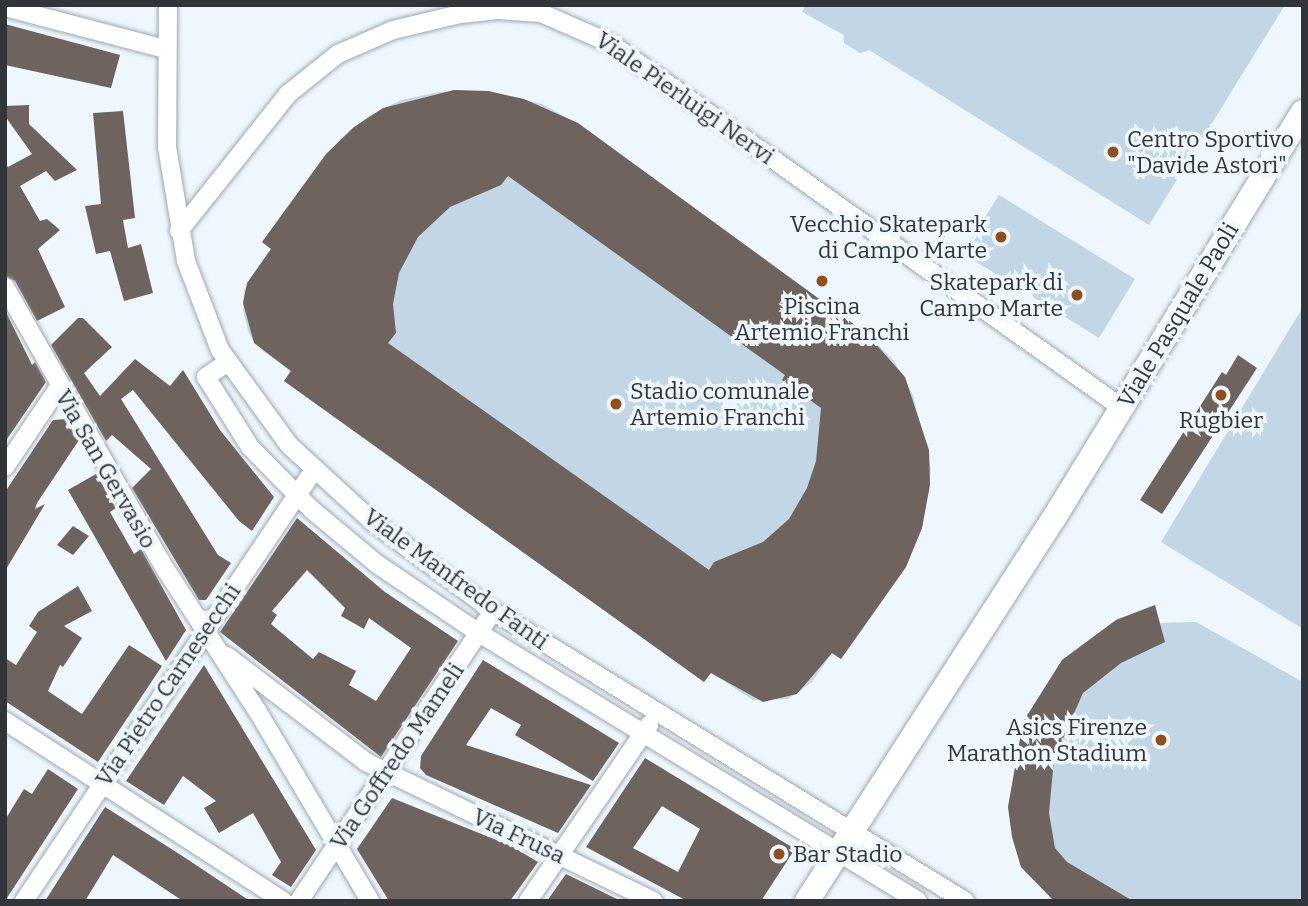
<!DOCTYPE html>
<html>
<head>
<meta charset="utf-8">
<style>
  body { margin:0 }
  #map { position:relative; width:1308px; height:906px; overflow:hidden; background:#eef7fe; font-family:Bitter,serif }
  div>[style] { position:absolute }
  .green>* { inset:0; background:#c2d6e6 }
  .building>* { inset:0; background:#6e645d }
  .roads { filter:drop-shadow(0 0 2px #9da8b0) drop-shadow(0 0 2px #9da8b0) }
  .street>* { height:18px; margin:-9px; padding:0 9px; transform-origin:9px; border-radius:9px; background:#fff }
  .secondary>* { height:24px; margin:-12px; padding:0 12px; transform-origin:12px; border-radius:12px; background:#fff }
  .dots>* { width:19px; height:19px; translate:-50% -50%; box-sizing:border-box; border:4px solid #eef7fe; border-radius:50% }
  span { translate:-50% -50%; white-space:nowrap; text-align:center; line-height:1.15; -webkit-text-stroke:7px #eef7fe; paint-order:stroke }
  .street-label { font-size:23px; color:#313539 }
  .poi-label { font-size:23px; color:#313539 }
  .left { translate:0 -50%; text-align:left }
  .right { translate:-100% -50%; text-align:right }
  .frame { position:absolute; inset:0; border:7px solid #313539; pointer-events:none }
</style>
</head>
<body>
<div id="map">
  <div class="green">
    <div style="clip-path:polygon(806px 5px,1285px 5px,1149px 225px,869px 50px,860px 53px,844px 43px,844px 35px,802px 12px)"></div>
    <div style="clip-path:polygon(488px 91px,542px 104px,578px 124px,866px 333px,894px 361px,913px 395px,931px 469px,922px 528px,906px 567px,841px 659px,832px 653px,812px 682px,788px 699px,753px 700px,711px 673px,704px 682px,284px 381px,290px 371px,263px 351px,249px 334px,243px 310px,244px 290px,271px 249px,262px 242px,340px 139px,369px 116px,401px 100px,439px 92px)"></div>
    <div style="clip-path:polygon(999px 195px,1135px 279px,1099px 338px,962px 253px)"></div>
    <div style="clip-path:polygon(1303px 307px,1303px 629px,1161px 542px)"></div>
    <div style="clip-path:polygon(1155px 605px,1160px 623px,1196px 622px,1303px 682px,1303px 901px,1054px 901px,1021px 867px,1008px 807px,1023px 722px,1062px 660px,1116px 620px)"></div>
  </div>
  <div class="building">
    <div style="clip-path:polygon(5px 24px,120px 55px,111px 88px,5px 65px)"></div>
    <div style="clip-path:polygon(evenodd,454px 90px,488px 91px,524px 99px,578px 123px,866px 333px,905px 377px,929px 450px,930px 485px,922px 528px,906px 567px,841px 659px,832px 653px,797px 694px,763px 702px,711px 673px,704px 682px,284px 381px,291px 371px,254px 343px,243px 303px,247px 283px,271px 249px,262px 242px,326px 154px,354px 127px,383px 108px,454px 90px,508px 176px,785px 375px,782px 380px,821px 408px,816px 461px,807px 488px,789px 519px,763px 542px,714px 562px,709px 570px,388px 343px,396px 333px,393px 304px,399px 273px,418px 237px,450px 207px,501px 185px,508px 176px)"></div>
    <div style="clip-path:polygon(29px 105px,29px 124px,77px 170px,55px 181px,46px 171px,20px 186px,40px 221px,47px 219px,60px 230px,38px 249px,65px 307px,37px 321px,15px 281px,5px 276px,5px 163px,8px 167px,32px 154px,5px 116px,5px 106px)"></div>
    <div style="clip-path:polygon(123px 111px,135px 218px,123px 220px,128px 248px,141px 244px,153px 293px,124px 301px,110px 251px,96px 254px,85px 206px,101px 204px,93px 113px)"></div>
    <div style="clip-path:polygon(5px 310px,32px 365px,35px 362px,46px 382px,5px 442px)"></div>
    <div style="clip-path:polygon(78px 318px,83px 318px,112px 347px,84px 373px,100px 396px,135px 359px,170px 386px,183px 370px,220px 430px,274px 497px,252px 531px,239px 521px,133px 390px,121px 399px,218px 555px,231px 563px,206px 600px,199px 600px,132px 488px,151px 469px,112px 435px,106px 441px,51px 345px)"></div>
    <div style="clip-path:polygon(1238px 355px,1257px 368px,1162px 514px,1140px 500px,1222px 372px,1226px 375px)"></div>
    <div style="clip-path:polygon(67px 419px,79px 440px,37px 503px,35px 509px,45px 504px,5px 571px,5px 492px,53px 420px)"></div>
    <div style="clip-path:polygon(96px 474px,116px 508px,110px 512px,134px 554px,141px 549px,186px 630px,166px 661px,68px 490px)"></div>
    <div style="clip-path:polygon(evenodd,297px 518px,385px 592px,458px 641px,381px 757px,220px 632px,297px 518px,307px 570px,345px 608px,341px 616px,364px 629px,369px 618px,411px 648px,376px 701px,349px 685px,356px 671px,319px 652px,313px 659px,271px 624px,277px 615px,272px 611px,307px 570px)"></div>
    <div style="clip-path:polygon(73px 526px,89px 536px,73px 555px,57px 545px)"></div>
    <div style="clip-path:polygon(78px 586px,92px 611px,64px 626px,82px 638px,63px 667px,60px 665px,48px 691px,82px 714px,129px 645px,162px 666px,98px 762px,5px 701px,5px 658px,16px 665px,37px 632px,29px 626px,38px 612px)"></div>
    <div style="clip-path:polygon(1155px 605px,1165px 642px,1121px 663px,1083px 693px,1054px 759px,1049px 813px,1055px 848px,1067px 862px,1133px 901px,1054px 901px,1021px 867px,1012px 837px,1008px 807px,1023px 722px,1062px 660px,1116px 620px)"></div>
    <div style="clip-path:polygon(483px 660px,619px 743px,593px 781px,515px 735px,521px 725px,491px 708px,466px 745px,591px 785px,558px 833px,426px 775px,420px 768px,421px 756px)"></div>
    <div style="clip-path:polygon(204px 665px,316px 850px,291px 887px,272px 875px,281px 862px,253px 813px,219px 833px,204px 808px,216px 801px,183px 776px,164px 805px,126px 781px)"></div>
    <div style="clip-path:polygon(evenodd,645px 758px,795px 849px,761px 901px,687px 901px,586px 847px,645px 758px,662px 806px,700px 829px,678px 872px,633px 848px,662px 806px)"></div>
    <div style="clip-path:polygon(48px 769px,78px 789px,5px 901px,5px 820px,24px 789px,32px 794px)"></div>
    <div style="clip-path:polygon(392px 798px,511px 846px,538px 862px,510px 901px,389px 901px,357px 849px)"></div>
    <div style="clip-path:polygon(105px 807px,184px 857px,250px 901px,183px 901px,113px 855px,85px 901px,45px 901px)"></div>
    <div style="clip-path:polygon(566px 874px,621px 901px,547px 901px)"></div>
  </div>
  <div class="roads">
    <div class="street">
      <div style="left:168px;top:5px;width:142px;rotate:90.4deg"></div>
      <div style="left:167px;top:147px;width:116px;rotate:80.5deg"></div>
      <div style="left:186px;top:261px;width:95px;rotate:69.1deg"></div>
      <div style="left:220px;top:350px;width:117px;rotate:54deg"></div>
      <div style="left:289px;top:445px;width:114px;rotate:42.5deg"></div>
      <div style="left:373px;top:522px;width:149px;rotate:36.6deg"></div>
      <div style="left:493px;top:611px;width:554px;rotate:31.57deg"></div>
      <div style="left:5px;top:7px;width:165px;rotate:14.7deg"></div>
      <div style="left:179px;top:231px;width:175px;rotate:-51.5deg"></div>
      <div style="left:288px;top:94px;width:64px;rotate:-38.7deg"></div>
      <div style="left:338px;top:54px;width:60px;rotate:-23.6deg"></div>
      <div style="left:393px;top:30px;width:69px;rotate:-13.4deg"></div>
      <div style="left:460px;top:14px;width:38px;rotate:-6deg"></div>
      <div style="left:498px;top:10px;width:43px;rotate:4deg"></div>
      <div style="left:541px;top:13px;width:75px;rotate:23.5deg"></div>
      <div style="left:610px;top:43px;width:629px;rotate:35.48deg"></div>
      <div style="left:5px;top:287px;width:326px;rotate:60.4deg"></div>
      <div style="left:166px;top:570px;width:169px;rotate:57.1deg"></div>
      <div style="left:258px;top:712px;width:220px;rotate:59.3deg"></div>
      <div style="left:228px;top:362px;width:27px;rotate:146deg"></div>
      <div style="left:206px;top:377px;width:83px;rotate:57.8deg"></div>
      <div style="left:250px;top:447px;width:87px;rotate:45.5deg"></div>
      <div style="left:311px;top:509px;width:86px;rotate:39.8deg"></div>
      <div style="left:377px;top:564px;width:123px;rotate:34.1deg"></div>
      <div style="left:479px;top:633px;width:514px;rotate:31.4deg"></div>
      <div style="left:5px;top:467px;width:97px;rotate:-56deg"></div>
      <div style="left:227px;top:656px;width:175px;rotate:37.3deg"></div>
      <div style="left:366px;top:762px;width:319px;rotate:25.8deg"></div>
      <div style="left:5px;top:721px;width:331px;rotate:32.9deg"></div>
      <div style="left:24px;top:901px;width:519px;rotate:-56.07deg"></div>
      <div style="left:299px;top:901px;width:349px;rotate:-56.2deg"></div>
      <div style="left:528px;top:901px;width:214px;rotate:-55.5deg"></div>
    </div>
    <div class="secondary">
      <div style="left:807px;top:901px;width:456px;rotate:-57.2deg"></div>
      <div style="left:1054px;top:518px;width:476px;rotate:-58.5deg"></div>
    </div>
  </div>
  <div class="dots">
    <div style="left:1113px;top:152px;background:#914f1c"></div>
    <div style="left:1001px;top:237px;background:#914f1c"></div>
    <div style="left:822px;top:281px;background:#914f1c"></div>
    <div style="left:1077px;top:295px;background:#914f1c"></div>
    <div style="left:1221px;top:395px;background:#914f1c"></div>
    <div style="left:616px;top:404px;background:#914f1c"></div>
    <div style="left:1161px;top:740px;background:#914f1c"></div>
    <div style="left:779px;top:854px;background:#914f1c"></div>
  </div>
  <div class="street-label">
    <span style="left:685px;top:98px;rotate:35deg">Viale Pierluigi Nervi</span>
    <span style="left:1178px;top:315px;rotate:-59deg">Viale Pasquale Paoli</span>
    <span style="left:106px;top:469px;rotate:60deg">Via San Gervasio</span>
    <span style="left:456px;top:579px;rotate:36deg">Viale Manfredo Fanti</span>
    <span style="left:168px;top:685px;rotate:-56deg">Via Pietro Carnesecchi</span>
    <span style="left:397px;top:756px;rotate:-56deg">Via Goffredo Mameli</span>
    <span style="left:519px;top:836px;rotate:25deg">Via Frusa</span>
  </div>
  <div class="poi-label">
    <span class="left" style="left:1127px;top:152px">Centro Sportivo<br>"Davide Astori"</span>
    <span class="right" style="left:987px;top:237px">Vecchio Skatepark<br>di Campo Marte</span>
    <span class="right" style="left:1063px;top:295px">Skatepark di<br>Campo Marte</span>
    <span style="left:822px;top:319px">Piscina<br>Artemio Franchi</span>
    <span class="left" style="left:630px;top:404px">Stadio comunale<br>Artemio Franchi</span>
    <span style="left:1221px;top:420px">Rugbier</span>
    <span class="right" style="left:1147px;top:740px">Asics Firenze<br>Marathon Stadium</span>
    <span class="left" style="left:793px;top:854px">Bar Stadio</span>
  </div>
  <div class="frame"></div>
</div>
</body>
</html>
